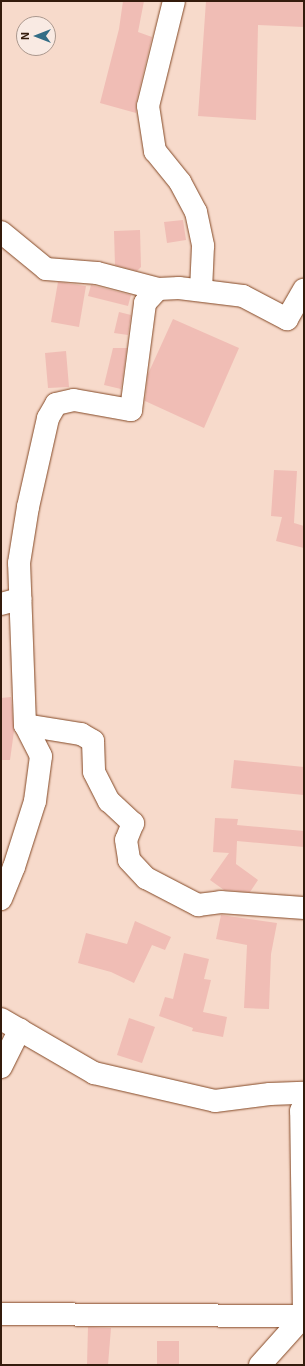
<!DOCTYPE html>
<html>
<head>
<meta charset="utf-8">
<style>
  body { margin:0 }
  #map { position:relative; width:305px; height:1366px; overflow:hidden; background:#f7dacb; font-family:"Exo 2",sans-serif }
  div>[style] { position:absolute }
  .building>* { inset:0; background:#f0bdb5 }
  .roads { filter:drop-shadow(0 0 1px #844926) drop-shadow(0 0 1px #844926) }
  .minor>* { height:22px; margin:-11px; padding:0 11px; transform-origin:11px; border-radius:11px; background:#fff }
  span { translate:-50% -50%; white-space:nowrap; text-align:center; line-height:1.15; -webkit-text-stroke:3.5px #f9eae3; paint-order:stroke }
  .frame { position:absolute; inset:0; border:2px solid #341b0c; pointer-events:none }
  .north { position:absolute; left:16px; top:16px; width:40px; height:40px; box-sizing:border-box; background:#f9eae3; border:1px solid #aa978d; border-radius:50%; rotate:270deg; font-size:11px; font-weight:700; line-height:16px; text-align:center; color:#341b0c }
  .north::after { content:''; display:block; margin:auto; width:14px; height:18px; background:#336d86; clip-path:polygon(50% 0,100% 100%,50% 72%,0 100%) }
</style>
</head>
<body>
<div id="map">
  <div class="building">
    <div style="clip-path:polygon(123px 1px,144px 1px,138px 32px,152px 37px,136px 103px,136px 113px,100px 103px,119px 29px)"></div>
    <div style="clip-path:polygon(206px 1px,304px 1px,304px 27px,258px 25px,256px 120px,198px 116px)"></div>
    <div style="clip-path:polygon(183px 220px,186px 240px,167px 243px,164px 222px)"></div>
    <div style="clip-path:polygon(140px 230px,141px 267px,137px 271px,115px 265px,114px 231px)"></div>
    <div style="clip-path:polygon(58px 282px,86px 286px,79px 327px,51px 322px)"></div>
    <div style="clip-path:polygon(91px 285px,131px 295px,128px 306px,88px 296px)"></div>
    <div style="clip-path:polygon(119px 312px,131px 315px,128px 335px,114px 333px)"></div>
    <div style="clip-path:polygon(173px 319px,239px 348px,204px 428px,145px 401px,148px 374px)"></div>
    <div style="clip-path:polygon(113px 348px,127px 348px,121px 389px,104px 385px)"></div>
    <div style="clip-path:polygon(66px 351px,69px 387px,48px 388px,45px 353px)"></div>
    <div style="clip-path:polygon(274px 470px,297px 471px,294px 523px,304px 526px,304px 548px,276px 541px,282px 517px,271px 516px)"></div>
    <div style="clip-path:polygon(11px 697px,14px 731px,10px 760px,1px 760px,1px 698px)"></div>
    <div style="clip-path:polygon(234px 760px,304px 767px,304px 795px,231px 788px)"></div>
    <div style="clip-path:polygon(215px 818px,238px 819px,237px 825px,304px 831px,304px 847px,237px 841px,236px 864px,258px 880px,250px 892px,224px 890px,210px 880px,229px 853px,213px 852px)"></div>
    <div style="clip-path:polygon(221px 915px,277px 923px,271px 954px,269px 1009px,244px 1008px,247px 945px,216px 939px)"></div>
    <div style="clip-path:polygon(135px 921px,171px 937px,165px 950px,152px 945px,134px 983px,111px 972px,78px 963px,86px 933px,127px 944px)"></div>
    <div style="clip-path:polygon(184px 953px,209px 959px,204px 979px,211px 980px,203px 1012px,227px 1017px,223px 1037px,192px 1031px,193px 1028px,159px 1016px,165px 997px,173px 999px)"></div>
    <div style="clip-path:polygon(129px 1018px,155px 1027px,142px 1063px,117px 1055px)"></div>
    <div style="clip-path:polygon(88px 1327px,111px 1328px,108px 1365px,87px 1365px)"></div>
    <div style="clip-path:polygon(157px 1341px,179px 1341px,179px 1365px,157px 1365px)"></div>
  </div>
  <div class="roads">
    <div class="minor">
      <div style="left:174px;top:1px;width:108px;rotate:103.9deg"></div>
      <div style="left:148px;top:106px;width:46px;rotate:81.2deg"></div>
      <div style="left:155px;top:151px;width:40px;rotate:51deg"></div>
      <div style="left:180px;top:182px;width:34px;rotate:62deg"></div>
      <div style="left:196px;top:212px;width:35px;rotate:78deg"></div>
      <div style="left:203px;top:246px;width:44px;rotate:92.6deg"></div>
      <div style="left:1px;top:232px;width:58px;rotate:39.4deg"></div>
      <div style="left:46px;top:269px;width:51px;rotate:4.5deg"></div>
      <div style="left:97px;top:273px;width:63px;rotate:14.7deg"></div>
      <div style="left:1px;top:604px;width:20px;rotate:-15deg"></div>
      <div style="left:25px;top:725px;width:57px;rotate:9.1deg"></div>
      <div style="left:81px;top:734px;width:14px;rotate:30deg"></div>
      <div style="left:93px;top:741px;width:31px;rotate:88deg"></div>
      <div style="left:94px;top:772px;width:33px;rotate:63deg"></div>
      <div style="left:109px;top:801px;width:33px;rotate:43deg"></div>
      <div style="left:133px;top:823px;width:18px;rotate:112deg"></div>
      <div style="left:126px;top:840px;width:20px;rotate:81deg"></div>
      <div style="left:129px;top:860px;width:25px;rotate:47deg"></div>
      <div style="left:146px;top:878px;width:59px;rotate:27.4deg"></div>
      <div style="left:198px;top:905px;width:23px;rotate:-7deg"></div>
      <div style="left:221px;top:902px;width:83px;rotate:4.1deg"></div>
      <div style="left:1px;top:899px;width:35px;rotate:-68deg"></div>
      <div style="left:14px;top:867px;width:69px;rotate:-72.3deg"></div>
      <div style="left:35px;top:801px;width:45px;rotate:-82.4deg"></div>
      <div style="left:41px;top:756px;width:35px;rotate:-117deg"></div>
      <div style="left:25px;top:725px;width:162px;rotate:-92.1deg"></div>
      <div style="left:19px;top:563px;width:57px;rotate:-80.9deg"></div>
      <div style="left:28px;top:507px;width:91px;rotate:-77.3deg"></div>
      <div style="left:48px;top:418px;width:16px;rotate:-60deg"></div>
      <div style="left:56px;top:404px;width:18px;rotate:-13deg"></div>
      <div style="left:74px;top:400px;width:58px;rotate:10deg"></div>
      <div style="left:131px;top:410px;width:108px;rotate:-82.5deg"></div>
      <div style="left:145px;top:303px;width:19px;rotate:-47deg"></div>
      <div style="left:158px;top:289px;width:21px;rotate:-3deg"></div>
      <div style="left:179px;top:288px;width:64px;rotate:7.1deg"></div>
      <div style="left:243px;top:296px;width:50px;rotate:27.6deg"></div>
      <div style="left:287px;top:319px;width:34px;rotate:-60deg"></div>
      <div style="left:1px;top:1019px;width:108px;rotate:30.1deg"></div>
      <div style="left:94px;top:1073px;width:124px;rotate:13deg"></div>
      <div style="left:215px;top:1101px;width:55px;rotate:-7.3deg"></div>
      <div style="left:270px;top:1094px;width:34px;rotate:-2deg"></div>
      <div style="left:1px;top:1067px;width:42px;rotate:-63.4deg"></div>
      <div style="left:1px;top:1314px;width:303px;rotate:0.4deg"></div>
      <div style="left:260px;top:1365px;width:66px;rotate:-48.1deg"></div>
      <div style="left:304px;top:1316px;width:205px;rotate:-90.8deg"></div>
      <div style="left:301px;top:1111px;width:7px;rotate:-63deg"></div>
    </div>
  </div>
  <div class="frame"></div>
  <div class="north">N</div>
</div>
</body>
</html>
